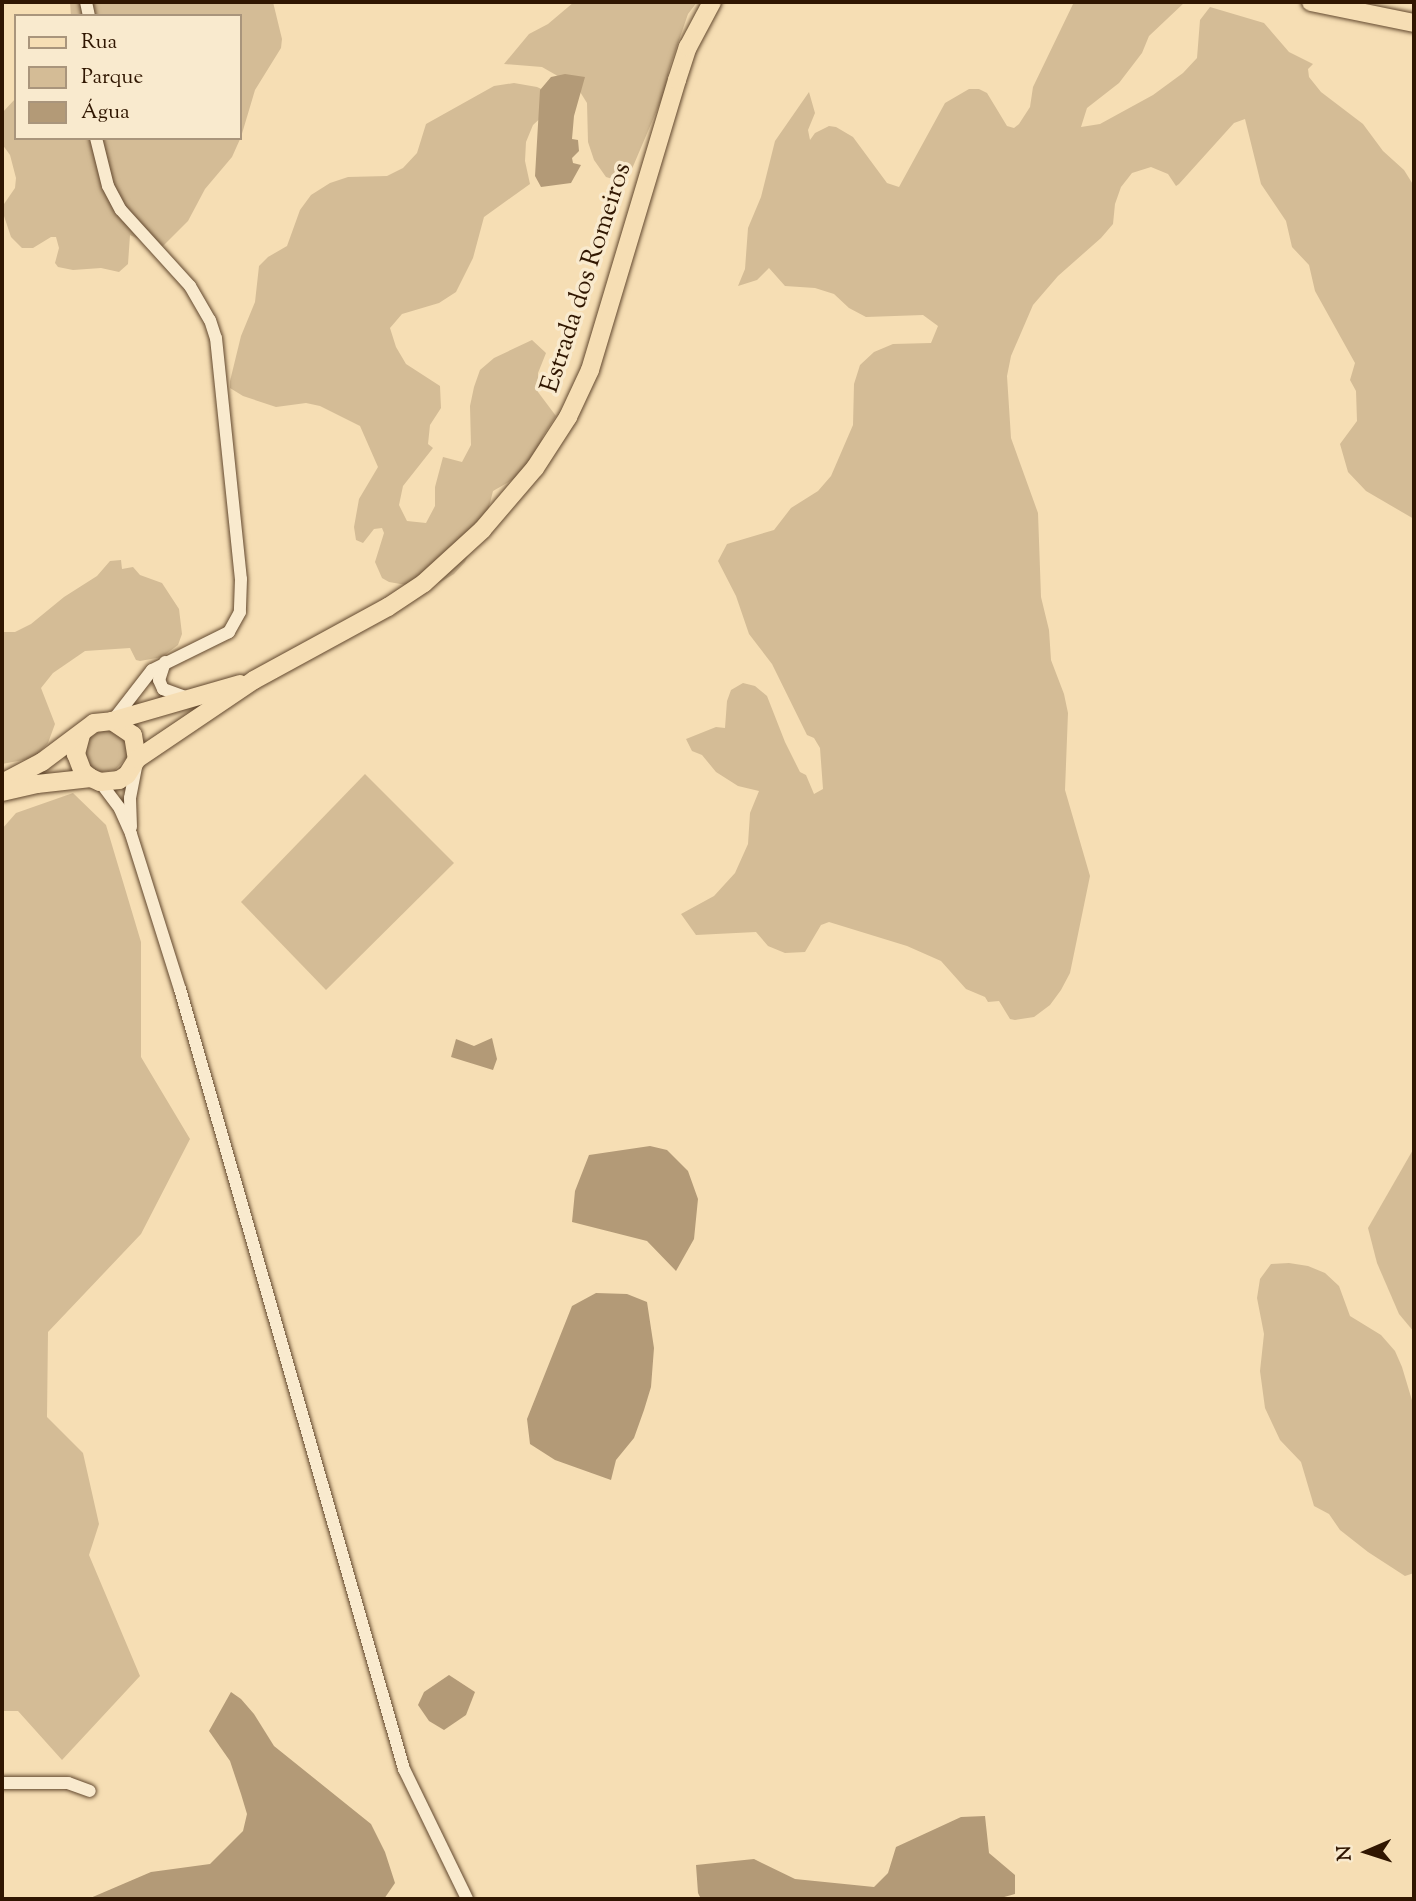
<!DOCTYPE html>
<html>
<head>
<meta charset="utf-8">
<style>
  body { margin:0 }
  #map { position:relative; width:1416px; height:1901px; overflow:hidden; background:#f6deb4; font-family:"Sorts Mill Goudy",serif }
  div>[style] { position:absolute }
  .green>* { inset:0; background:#d4bc96 }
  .water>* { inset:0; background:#b39a77 }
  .roads { filter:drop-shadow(0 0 2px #62482e) drop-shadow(0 0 2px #62482e) }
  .street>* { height:12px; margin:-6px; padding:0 6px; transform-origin:6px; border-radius:6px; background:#f9eace }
  .primary>* { height:18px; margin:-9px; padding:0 9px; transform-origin:9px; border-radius:9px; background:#f6deb4 }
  span { translate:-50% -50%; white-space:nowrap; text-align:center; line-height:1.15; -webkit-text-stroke:7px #f9eace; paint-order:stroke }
  .street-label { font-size:26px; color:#301601 }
  .frame { position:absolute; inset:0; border:4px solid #301601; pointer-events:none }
  .legend { position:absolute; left:14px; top:14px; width:228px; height:126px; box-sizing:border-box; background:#f9eace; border:2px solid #a9957c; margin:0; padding:9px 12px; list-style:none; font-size:21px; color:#301601 }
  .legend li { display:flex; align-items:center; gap:14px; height:35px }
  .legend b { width:35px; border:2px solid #a9957c }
  .north { position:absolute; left:1332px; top:1817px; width:70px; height:70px; -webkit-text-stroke:5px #f9eace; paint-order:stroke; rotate:267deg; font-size:19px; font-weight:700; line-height:28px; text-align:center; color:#301601 }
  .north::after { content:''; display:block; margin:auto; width:24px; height:32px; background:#301601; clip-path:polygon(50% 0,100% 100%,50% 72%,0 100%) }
</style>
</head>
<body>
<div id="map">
  <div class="green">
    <div style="clip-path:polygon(70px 2px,273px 2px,282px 39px,281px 48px,255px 90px,241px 137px,232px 157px,205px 189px,188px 221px,160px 249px,130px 235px,128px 264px,119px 272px,101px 268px,73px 270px,58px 267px,55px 263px,59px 248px,56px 237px,51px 237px,33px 248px,22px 248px,11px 237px,4px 216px,4px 204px,15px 188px,16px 178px,10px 155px,2px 144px,2px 113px,16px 98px,16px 138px,240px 138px,240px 16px,71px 16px)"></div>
    <div style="clip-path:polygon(574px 2px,697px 2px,688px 14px,669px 69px,665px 91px,626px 183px,606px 177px,594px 160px,588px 142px,587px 103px,577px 87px,542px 67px,504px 64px,529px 34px,548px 24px)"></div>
    <div style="clip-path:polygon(1074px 2px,1185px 2px,1149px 36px,1142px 53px,1119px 83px,1087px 108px,1081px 127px,1100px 124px,1153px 95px,1183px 73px,1197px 58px,1200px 20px,1210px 7px,1264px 23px,1289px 52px,1313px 64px,1308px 69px,1309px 77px,1321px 92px,1363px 124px,1383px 151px,1404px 170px,1414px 186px,1414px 519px,1366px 491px,1348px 472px,1340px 444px,1357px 421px,1356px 391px,1350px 380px,1355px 363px,1315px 291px,1309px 265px,1292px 247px,1286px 221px,1261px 184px,1245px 119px,1234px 123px,1179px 184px,1176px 186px,1168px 174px,1151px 167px,1132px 173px,1121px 187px,1115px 204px,1113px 224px,1101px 238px,1058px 276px,1033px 305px,1011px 356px,1007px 376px,1011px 438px,1038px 513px,1041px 597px,1049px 630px,1051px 660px,1064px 694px,1068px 713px,1065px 790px,1090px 876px,1070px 973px,1061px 990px,1050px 1005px,1034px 1017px,1015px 1020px,1010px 1019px,999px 1001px,988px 1002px,985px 997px,966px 989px,941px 961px,907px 946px,829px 922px,821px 925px,805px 952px,785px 953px,768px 946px,756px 932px,696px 935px,681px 914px,714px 896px,735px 873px,748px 844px,750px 813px,759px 791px,738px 786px,716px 772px,702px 755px,692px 751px,686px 739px,716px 727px,725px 728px,727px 701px,731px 690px,743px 683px,755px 686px,767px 696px,785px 742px,800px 772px,806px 775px,814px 794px,823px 789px,820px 748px,814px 738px,807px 735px,772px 664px,749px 634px,736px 596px,718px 561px,727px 544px,774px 530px,791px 508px,818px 491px,831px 476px,853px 425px,854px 384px,860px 365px,874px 352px,893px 344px,931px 343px,938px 326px,923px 315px,866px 317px,849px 308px,834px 294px,815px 288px,785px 286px,769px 268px,757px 280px,738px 286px,745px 269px,748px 228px,761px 197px,775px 141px,809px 92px,815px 113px,808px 130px,810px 140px,815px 133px,829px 126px,836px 127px,853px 137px,887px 183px,899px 187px,945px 103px,969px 89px,979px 89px,987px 93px,1007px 126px,1014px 128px,1019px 124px,1030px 107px,1033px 87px)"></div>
    <div style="clip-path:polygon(514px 83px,537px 87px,552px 94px,547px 112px,533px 125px,526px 142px,525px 161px,530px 184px,484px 217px,473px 258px,456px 292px,439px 303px,402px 314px,390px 328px,396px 347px,406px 364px,440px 386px,441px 408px,430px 425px,428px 444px,433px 448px,403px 486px,399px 505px,407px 521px,426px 523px,435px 506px,435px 487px,443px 457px,462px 462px,471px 445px,470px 406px,474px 387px,480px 370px,494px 358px,532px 340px,546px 353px,538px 373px,538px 392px,556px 416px,543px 436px,534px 462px,524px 473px,493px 491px,486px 519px,465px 562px,454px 574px,439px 583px,412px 586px,389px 582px,382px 578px,375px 562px,384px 533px,382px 528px,374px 529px,363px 543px,356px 540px,354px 527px,359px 499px,378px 467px,360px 426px,320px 406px,306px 403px,276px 407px,243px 396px,230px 388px,230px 381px,241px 336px,255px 302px,259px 266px,268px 257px,287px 246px,300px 210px,311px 195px,330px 183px,348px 177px,387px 176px,403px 168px,417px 153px,426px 124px,494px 86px)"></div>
    <div style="clip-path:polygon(121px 560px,122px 569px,133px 567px,140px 575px,162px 583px,179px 609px,182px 634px,178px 645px,162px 657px,140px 661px,136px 660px,130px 648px,85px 651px,53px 673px,41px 688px,55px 724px,48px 743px,34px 758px,2px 764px,2px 632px,15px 632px,31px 624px,64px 597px,97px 576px,110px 561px)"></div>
    <div style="clip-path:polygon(113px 727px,128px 735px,130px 754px,115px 770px,93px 773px,81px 748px,90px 736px)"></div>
    <div style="clip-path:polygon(365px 774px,454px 863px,326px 990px,241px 902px)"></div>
    <div style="clip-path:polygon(73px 793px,106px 825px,141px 942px,141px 1057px,190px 1139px,141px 1234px,48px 1332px,47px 1417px,83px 1453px,99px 1524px,89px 1555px,140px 1676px,62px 1760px,18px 1711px,2px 1711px,2px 829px,16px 813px)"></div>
    <div style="clip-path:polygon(1414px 1148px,1414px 1332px,1399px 1314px,1377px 1263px,1368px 1228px)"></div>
    <div style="clip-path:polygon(1289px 1263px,1308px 1266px,1325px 1273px,1339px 1286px,1350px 1316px,1381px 1335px,1395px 1351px,1402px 1367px,1414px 1407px,1414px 1573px,1405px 1576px,1368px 1552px,1340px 1530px,1329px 1514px,1314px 1506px,1301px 1462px,1280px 1440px,1265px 1408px,1260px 1371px,1264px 1334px,1257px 1298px,1260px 1279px,1271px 1264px)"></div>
  </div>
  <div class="water">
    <div style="clip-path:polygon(565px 74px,585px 77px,574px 116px,572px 139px,578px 140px,579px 151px,572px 158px,573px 163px,581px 165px,571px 183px,541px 187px,535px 176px,540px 90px,551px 77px)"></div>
    <div style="clip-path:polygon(492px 1038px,497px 1059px,493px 1070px,451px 1057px,456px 1039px,474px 1046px)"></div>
    <div style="clip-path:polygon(650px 1146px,667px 1150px,688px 1171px,698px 1199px,694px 1239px,676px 1271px,647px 1241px,572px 1222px,575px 1191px,589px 1155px)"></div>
    <div style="clip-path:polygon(596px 1293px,627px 1294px,647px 1302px,654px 1348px,651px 1387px,644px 1410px,634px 1438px,616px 1460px,611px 1480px,555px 1460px,530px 1444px,527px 1419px,572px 1306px)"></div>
    <div style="clip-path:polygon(449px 1675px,475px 1692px,466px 1715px,444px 1730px,429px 1721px,418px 1705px,424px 1692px)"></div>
    <div style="clip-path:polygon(231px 1692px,241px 1699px,254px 1714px,274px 1746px,371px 1824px,385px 1852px,395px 1883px,384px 1899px,88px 1899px,151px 1872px,210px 1864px,243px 1831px,247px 1814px,241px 1794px,230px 1761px,209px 1731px)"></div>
    <div style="clip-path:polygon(985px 1816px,989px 1853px,1015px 1875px,1015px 1894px,997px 1899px,701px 1899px,698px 1893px,696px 1865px,754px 1859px,795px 1879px,874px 1887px,888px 1873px,896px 1847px,961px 1817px)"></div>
  </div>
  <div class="roads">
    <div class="street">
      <div style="left:86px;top:2px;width:14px;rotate:78deg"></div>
      <div style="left:96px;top:138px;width:49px;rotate:76deg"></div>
      <div style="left:108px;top:186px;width:27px;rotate:62deg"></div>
      <div style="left:121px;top:210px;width:103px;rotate:47.8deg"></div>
      <div style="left:190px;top:286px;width:39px;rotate:60deg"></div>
      <div style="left:210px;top:320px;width:19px;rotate:72deg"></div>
      <div style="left:216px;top:338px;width:242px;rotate:84.1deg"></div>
      <div style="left:241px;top:579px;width:33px;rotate:92deg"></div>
      <div style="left:240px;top:612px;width:23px;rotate:119deg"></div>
      <div style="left:229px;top:632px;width:86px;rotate:153.7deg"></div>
      <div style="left:152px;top:670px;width:62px;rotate:127.8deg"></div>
      <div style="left:165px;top:662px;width:19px;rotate:108deg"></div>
      <div style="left:159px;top:680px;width:10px;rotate:66deg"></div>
      <div style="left:163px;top:689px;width:27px;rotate:20deg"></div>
      <div style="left:100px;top:782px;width:34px;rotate:53deg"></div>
      <div style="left:120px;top:809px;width:27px;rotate:66deg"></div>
      <div style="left:131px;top:834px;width:163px;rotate:72.5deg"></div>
      <div style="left:180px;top:989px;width:812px;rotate:73.98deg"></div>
      <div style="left:404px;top:1769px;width:144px;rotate:64.1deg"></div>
      <div style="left:131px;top:827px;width:29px;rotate:-92deg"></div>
      <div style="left:130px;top:798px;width:33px;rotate:-79deg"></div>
      <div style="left:2px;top:1783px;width:66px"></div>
      <div style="left:68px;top:1783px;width:23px;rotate:20deg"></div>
    </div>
    <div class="primary">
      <div style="left:1311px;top:2px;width:105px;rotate:11.5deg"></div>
      <div style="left:112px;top:721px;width:25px;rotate:34deg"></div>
      <div style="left:133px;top:735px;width:24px;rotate:81deg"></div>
      <div style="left:81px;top:735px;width:20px;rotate:105deg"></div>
      <div style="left:76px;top:754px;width:19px;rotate:69deg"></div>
      <div style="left:83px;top:772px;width:10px;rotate:37deg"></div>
      <div style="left:2px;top:783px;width:45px;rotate:-27.7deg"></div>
      <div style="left:42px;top:762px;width:65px;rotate:-36.9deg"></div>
      <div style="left:94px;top:723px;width:18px;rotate:-6deg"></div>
      <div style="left:112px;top:721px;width:133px;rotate:-16.1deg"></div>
      <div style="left:2px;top:792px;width:36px;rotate:-13deg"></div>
      <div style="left:37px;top:784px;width:54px;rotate:-6.3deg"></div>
      <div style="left:91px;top:778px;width:10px;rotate:24deg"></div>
      <div style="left:100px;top:782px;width:19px;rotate:-6deg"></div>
      <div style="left:119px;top:780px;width:9px;rotate:-32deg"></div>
      <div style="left:127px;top:775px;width:19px;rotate:-58deg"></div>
      <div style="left:137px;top:759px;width:141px;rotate:-34deg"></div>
      <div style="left:254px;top:680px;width:153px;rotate:-28.6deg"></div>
      <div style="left:388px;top:607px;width:43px;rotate:-33.7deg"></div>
      <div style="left:424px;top:583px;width:79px;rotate:-42.4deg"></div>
      <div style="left:482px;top:530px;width:82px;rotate:-49.5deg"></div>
      <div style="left:535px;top:468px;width:61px;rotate:-57.1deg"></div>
      <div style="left:568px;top:417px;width:52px;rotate:-64.9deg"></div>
      <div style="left:590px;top:370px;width:303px;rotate:-73.3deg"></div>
      <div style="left:677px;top:80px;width:35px;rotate:-72deg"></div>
      <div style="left:688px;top:47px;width:51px;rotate:-61.9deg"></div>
    </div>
  </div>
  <div class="street-label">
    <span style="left:587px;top:278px;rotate:-72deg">Estrada dos Romeiros</span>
  </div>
  <div class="frame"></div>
  <ul class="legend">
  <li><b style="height:9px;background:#f6deb4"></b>Rua</li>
  <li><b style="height:19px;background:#d4bc96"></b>Parque</li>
  <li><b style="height:19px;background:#b39a77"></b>Água</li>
  </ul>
  <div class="north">N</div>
</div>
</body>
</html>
